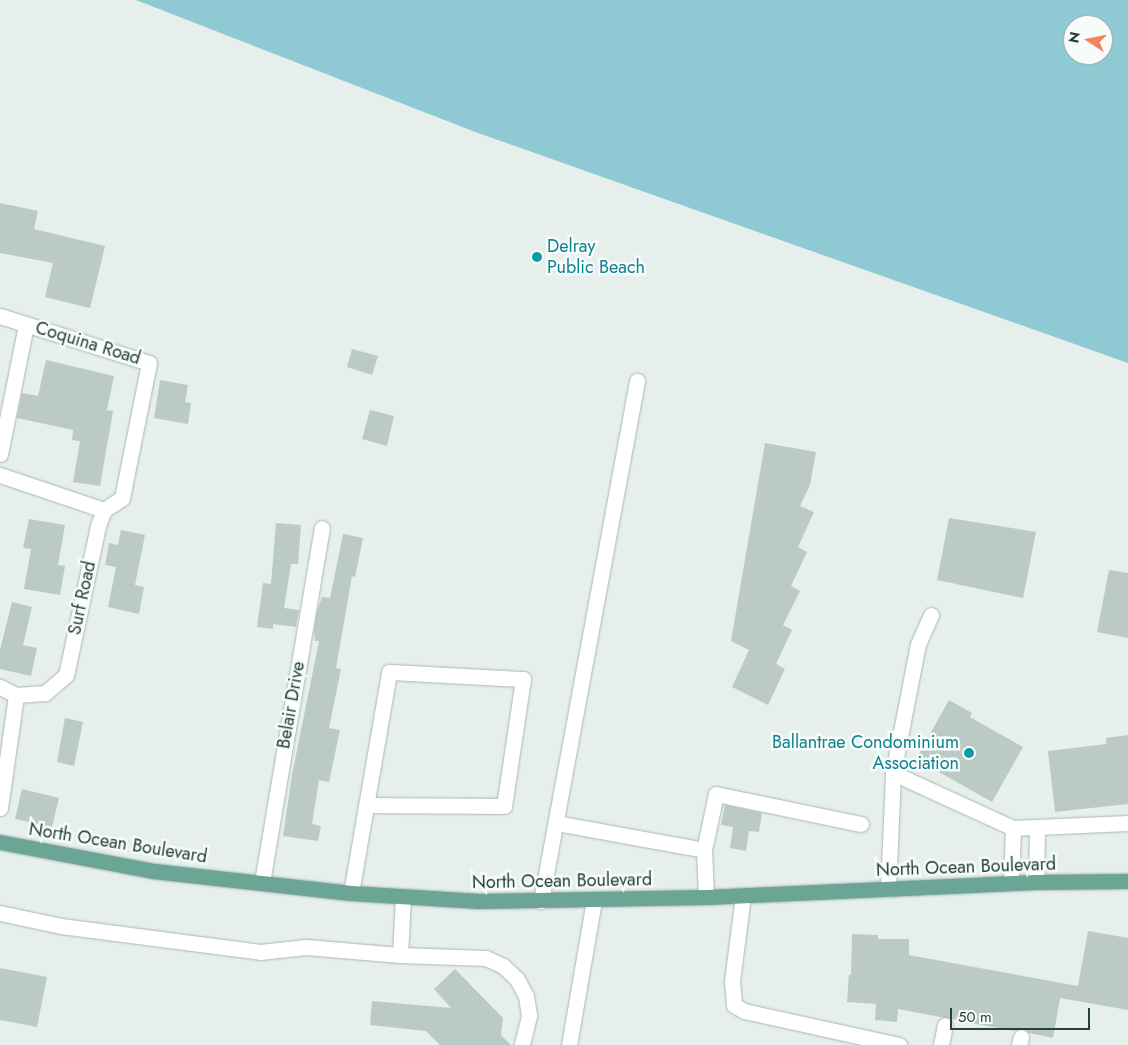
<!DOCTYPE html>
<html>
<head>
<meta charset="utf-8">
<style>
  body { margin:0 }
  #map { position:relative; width:1128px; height:1045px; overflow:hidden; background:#e6efeb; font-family:Jost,sans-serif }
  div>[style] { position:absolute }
  .water>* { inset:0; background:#8ec9d4 }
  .building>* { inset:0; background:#bbcac4 }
  .roads { filter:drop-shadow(0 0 1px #a8b8b2) drop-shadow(0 0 1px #a8b8b2) }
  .minor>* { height:15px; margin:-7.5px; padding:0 7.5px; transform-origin:7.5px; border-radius:7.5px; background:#fff }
  .major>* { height:15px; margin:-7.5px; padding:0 7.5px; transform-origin:7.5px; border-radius:7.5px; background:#6aa596 }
  .dots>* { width:14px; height:14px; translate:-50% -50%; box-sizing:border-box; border:2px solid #f7fbf9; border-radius:50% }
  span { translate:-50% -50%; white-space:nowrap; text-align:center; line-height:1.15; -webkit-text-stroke:5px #f7fbf9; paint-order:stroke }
  .culture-label { font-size:18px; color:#0d838f }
  .left { translate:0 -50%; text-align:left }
  .right { translate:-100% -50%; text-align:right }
  .street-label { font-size:18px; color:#24423a }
  .north { position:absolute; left:1063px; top:15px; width:50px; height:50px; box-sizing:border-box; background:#f7fbf9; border:1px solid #a3b1ad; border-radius:50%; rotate:281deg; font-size:14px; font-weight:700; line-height:20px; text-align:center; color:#24423a }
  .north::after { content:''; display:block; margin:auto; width:18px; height:22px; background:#f4845f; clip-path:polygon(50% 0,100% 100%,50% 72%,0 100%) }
  .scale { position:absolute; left:950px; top:1008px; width:140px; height:22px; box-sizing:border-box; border:2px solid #24423a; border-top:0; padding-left:6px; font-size:15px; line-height:18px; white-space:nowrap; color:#24423a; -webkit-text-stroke:4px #f7fbf9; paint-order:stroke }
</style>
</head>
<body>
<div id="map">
  <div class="water">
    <div style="clip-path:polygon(evenodd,136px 0,1128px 0,1128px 363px,478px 133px,136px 0,1073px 25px,1103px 25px,1103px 55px,1073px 55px,1073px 25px)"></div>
  </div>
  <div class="building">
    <div style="clip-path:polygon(0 203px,38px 211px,34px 229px,105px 246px,90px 308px,45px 297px,53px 263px,0 253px)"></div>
    <div style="clip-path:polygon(352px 349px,378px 356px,372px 375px,347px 367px)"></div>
    <div style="clip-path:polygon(46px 360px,114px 376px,107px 410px,113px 411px,100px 486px,73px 482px,80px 441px,72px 440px,73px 430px,17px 418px,22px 393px,38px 396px)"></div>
    <div style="clip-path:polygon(160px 380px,188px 385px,185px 402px,191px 403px,188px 424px,154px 418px)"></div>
    <div style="clip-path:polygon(370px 410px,394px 416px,387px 446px,362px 439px)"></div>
    <div style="clip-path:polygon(765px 443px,816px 452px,810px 485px,800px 506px,814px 512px,798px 547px,807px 552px,791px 586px,800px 591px,783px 625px,792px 630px,776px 664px,785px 669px,768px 705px,732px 687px,749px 650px,731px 641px)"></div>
    <div style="clip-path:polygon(949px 518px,1036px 532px,1023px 598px,937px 580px)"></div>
    <div style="clip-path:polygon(29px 519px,65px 525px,58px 565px,65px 566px,60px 595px,24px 589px,31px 549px,23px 548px)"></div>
    <div style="clip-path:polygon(276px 523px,301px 525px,298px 564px,291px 564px,284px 608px,299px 610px,296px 627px,273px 624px,273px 629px,257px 627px,263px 583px,271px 584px)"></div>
    <div style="clip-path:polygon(121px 530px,145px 535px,135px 585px,144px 587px,139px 614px,108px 607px,116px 567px,105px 565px,109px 543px,118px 545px)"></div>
    <div style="clip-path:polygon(343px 534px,363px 538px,355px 577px,352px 576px,336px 668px,341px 669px,329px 728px,340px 730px,329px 782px,319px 780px,312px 824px,321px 826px,318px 841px,283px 836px,292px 775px,319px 641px,315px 641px,314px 630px,317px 612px,322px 597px,330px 598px)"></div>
    <div style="clip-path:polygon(1109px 570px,1128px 573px,1128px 638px,1097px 632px)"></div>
    <div style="clip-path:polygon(12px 602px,32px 607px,23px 645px,37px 648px,31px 676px,0 669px,0 650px)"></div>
    <div style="clip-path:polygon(949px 700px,972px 713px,970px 717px,1023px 747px,992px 802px,916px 759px)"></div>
    <div style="clip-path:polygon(65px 718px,83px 722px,74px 766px,57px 762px)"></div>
    <div style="clip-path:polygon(1128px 735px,1128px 804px,1055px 812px,1048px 751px,1106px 744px,1106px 738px)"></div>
    <div style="clip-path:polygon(22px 789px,59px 798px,52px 827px,15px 819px)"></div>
    <div style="clip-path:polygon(725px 805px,762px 813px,759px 832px,749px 831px,746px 851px,730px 848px,733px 827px,721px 825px)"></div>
    <div style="clip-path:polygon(1088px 931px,1128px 938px,1128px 1010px,1060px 998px,1053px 1038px,1029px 1033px,1023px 1028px,1014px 1031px,898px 1009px,897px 1022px,875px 1020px,876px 1004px,847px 1002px,849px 974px,851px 975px,852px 934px,878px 935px,878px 939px,909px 939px,909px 955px,1078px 986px)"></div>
    <div style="clip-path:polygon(0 968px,47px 977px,37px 1027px,0 1020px)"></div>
    <div style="clip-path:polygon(455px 969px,503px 1018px,501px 1035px,511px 1045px,440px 1045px,426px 1031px,370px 1025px,372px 1001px,451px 1008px,434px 989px)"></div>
  </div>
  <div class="roads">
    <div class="minor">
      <div style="left:0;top:316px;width:156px;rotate:17.5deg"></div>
      <div style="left:149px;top:363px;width:138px;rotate:101.3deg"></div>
      <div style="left:122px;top:498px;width:22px;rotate:146deg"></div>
      <div style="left:104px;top:510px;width:17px;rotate:111deg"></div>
      <div style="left:98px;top:526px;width:152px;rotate:102.1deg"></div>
      <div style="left:66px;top:675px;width:28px;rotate:139deg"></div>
      <div style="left:45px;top:693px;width:29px;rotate:176deg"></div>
      <div style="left:16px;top:695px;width:18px;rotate:-153deg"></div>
      <div style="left:0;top:454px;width:132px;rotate:-78.6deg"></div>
      <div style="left:0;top:475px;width:110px;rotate:18.6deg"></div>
      <div style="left:931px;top:615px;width:32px;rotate:114deg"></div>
      <div style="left:918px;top:644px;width:131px;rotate:101deg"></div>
      <div style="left:893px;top:773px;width:132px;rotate:24.6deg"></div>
      <div style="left:1013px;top:828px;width:115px;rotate:-2.5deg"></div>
      <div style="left:0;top:808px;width:114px;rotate:-81.9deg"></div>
      <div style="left:556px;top:823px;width:150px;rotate:10.3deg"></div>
      <div style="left:262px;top:882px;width:359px;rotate:-80.4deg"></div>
      <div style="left:1036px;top:882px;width:54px;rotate:-88.9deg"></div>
      <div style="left:1011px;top:883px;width:55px;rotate:-87.9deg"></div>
      <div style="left:888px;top:889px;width:116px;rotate:-87.5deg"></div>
      <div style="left:351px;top:893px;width:224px;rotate:-80.2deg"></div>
      <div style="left:389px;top:672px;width:134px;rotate:3deg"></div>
      <div style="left:523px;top:679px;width:128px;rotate:98.5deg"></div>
      <div style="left:504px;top:806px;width:138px;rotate:-179.6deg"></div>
      <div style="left:743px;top:896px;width:86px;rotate:97.4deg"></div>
      <div style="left:732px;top:981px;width:24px;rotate:85deg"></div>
      <div style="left:734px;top:1005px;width:12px;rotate:31deg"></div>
      <div style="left:744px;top:1011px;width:159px;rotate:12.4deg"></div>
      <div style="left:403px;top:897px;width:58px;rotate:93deg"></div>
      <div style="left:400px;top:955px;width:86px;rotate:2deg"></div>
      <div style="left:486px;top:958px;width:19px;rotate:25deg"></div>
      <div style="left:503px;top:966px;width:19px;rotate:43deg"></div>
      <div style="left:517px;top:979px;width:19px;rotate:62deg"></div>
      <div style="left:526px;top:996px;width:20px;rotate:81deg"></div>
      <div style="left:529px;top:1016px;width:30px;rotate:104deg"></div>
      <div style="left:706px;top:897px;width:47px;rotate:-92.4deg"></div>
      <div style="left:704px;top:850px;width:57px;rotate:-77.9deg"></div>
      <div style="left:716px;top:794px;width:148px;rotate:11.7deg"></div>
      <div style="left:541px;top:901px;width:529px;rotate:-79.54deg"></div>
      <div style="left:0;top:913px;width:62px;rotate:12deg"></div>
      <div style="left:61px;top:926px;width:201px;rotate:7.4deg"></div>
      <div style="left:260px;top:952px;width:46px;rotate:-6.2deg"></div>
      <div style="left:306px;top:947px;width:94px;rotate:4.9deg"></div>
      <div style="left:569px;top:1045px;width:147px;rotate:-80.2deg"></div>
      <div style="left:941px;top:1045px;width:20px;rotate:-79deg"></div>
      <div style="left:1019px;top:1045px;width:8px;rotate:-76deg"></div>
    </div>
    <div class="major">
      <div style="left:0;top:842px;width:157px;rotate:10.7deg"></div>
      <div style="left:154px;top:871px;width:198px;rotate:6.4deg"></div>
      <div style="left:351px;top:893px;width:128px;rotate:3.6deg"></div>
      <div style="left:479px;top:901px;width:227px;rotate:-1deg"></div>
      <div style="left:706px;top:897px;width:330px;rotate:-2.6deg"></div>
      <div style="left:1036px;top:882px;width:92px;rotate:-0.6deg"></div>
    </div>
  </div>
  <div class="dots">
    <div style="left:537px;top:257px;background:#0f9aa8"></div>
    <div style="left:969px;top:753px;background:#0f9aa8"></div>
  </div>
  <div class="culture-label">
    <span class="left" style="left:547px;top:257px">Delray<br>Public Beach</span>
    <span class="right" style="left:959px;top:753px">Ballantrae Condominium<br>Association</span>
  </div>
  <div class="street-label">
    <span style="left:88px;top:343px;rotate:17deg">Coquina Road</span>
    <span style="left:82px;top:598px;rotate:-78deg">Surf Road</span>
    <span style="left:291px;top:705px;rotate:-80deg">Belair Drive</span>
    <span style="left:118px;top:843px;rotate:9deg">North Ocean Boulevard</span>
    <span style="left:966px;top:867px;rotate:-2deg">North Ocean Boulevard</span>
    <span style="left:562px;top:881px;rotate:-1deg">North Ocean Boulevard</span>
  </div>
  <div class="north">N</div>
  <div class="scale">50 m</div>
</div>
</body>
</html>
